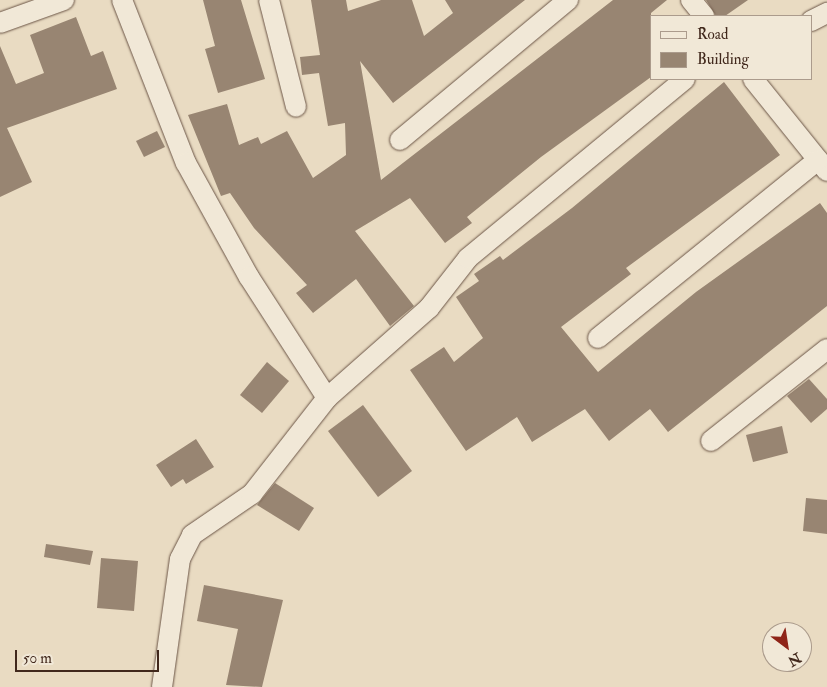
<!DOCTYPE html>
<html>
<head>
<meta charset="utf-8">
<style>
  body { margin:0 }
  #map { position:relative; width:827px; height:687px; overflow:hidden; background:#e9dbc2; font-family:"IM FELL Double Pica",serif }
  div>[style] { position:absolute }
  .building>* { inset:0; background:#988572 }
  .roads { filter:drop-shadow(0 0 1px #6b5546) drop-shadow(0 0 1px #6b5546) }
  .minor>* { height:20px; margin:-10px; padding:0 10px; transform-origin:10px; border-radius:10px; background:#f1e8d7 }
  span { translate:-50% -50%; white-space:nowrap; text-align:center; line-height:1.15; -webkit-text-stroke:4px #f1e8d7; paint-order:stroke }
  .legend { position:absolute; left:650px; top:15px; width:162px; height:65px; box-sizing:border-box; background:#f1e8d7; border:1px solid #ab9b8c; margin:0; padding:6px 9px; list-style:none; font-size:15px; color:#41281c }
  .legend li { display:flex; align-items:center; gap:10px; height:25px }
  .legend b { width:25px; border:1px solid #ab9b8c }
  .north { position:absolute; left:762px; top:622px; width:50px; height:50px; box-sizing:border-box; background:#f1e8d7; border:1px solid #ab9b8c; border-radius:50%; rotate:149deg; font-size:14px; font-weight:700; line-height:20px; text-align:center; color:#41281c }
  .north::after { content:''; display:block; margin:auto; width:18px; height:22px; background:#8f2418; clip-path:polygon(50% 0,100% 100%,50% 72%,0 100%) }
  .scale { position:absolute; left:15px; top:650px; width:144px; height:22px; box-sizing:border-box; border:2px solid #41281c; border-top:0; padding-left:6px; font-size:15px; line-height:18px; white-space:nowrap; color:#41281c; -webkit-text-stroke:4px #f1e8d7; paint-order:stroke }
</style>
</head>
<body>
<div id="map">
  <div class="building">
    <div style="clip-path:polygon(203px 0,241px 0,265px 79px,218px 93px,205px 49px,215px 46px)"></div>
    <div style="clip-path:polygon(311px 0,346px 0,348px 11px,381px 0,412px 0,424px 36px,453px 13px,445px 0,525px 0,393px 103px,360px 61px,381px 180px,613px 0,667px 0,651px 13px,651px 77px,541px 157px,467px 217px,472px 223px,445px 243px,410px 198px,355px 231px,414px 306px,390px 326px,356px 279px,313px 313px,296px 293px,307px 285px,254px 228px,230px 193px,221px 196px,188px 115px,227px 104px,239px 145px,258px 137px,261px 144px,287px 131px,313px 178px,346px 155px,345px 123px,328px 126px,319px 73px,302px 75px,300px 57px,320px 55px)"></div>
    <div style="clip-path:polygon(706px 0,748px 0,725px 16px,716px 16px)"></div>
    <div style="clip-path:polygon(76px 17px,91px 56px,103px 51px,117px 89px,7px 128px,32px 182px,0 197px,0 46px,16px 84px,44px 73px,30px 35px)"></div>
    <div style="clip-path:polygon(724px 82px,780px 155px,626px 268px,631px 274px,561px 327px,598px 372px,696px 292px,820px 203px,827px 213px,827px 306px,668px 432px,650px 409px,609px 441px,585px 409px,532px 442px,517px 417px,466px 451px,410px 370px,444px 347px,454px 362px,483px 338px,456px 297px,479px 281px,474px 274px,500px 256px,503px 260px,572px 208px)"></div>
    <div style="clip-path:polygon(157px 131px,165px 147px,144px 157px,136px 141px)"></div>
    <div style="clip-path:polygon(267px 362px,289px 381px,262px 413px,240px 395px)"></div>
    <div style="clip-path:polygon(809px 379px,827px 399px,827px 409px,811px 423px,787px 396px)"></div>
    <div style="clip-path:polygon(363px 405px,412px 471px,378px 497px,328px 431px)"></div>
    <div style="clip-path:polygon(782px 426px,788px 453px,753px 462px,746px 435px)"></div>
    <div style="clip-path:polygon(196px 439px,214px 467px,186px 484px,183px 479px,171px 487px,156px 465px)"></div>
    <div style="clip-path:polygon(275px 483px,314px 508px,299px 531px,257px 505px)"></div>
    <div style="clip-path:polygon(806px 498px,827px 500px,827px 534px,803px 531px)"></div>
    <div style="clip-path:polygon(46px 544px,93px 551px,90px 565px,44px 557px)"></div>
    <div style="clip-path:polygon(101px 558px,138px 561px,134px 611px,97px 608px)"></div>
    <div style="clip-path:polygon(204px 585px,283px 600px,262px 687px,226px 685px,238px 629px,197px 621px)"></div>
  </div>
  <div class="roads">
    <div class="minor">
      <div style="left:122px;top:0;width:175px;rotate:68.6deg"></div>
      <div style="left:186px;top:163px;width:130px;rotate:61.1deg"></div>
      <div style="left:249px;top:277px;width:144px;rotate:57.2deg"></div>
      <div style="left:269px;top:0;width:110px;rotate:75.8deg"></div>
      <div style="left:691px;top:0;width:21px;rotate:51deg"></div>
      <div style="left:811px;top:21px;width:18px;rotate:-27deg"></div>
      <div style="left:0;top:23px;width:68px;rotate:-19.8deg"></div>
      <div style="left:753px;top:79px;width:118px;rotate:51.2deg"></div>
      <div style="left:400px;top:140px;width:219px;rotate:-39.8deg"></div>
      <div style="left:598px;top:338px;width:283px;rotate:-39deg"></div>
      <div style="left:711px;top:441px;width:148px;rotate:-38.4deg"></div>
      <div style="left:162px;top:687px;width:129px;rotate:-82deg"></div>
      <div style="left:180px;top:559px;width:27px;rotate:-63deg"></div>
      <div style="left:192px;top:535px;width:73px;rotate:-34.3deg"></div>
      <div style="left:252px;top:494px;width:122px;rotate:-52deg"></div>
      <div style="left:327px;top:398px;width:136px;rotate:-41.4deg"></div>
      <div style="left:429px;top:308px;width:63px;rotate:-52deg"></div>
      <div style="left:468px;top:258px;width:281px;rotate:-39.5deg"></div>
    </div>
  </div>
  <ul class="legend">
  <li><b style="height:6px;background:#f1e8d7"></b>Road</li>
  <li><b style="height:14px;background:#988572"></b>Building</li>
  </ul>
  <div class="north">N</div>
  <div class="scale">50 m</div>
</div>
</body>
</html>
